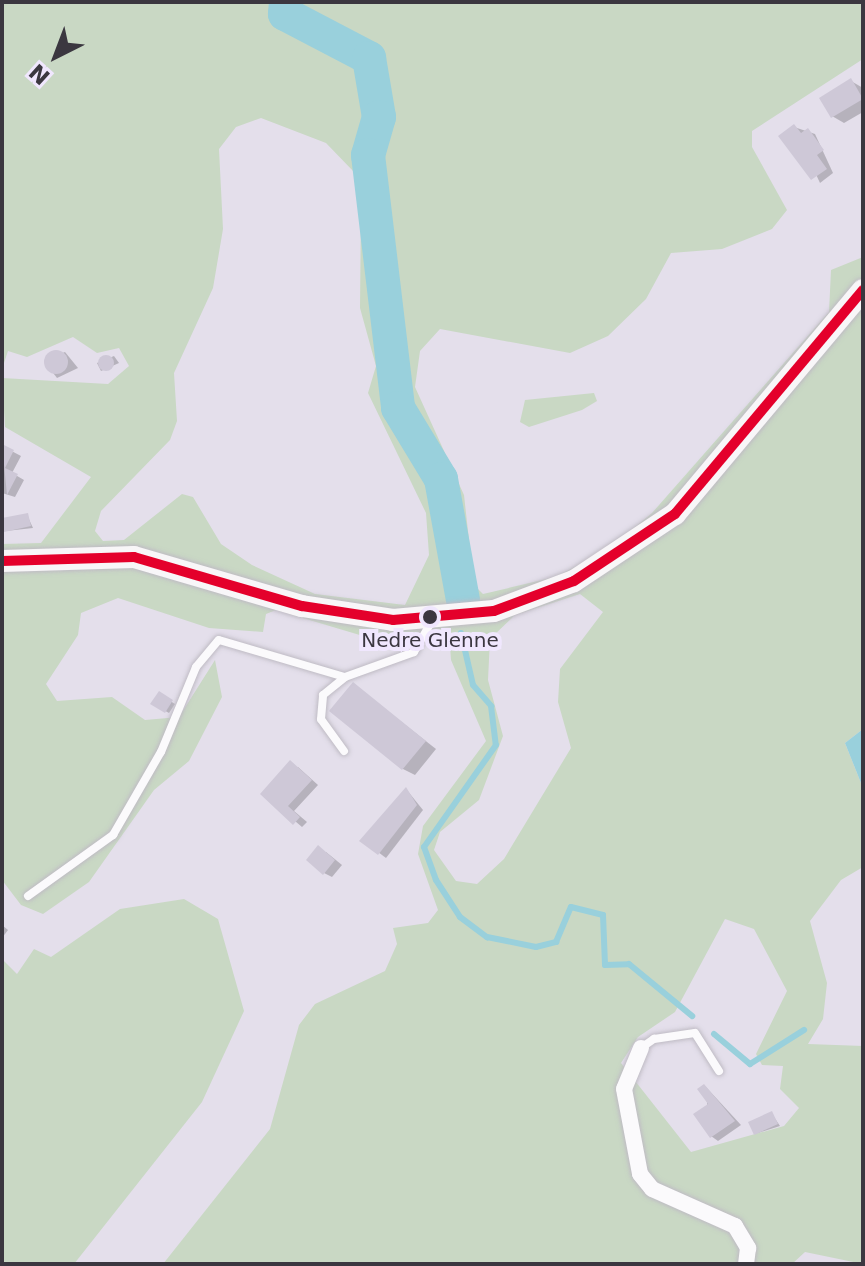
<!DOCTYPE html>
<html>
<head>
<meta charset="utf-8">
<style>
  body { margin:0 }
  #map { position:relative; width:865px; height:1266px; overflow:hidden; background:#e4dfeb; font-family:"DejaVu Sans",sans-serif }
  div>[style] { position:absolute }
  .green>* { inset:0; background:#c9d8c4 }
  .water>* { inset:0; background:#99d0dc }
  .shadow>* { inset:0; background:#0003 }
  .stream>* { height:6px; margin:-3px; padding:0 3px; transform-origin:3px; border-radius:3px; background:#99d0dc }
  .river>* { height:34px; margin:-17px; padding:0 17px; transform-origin:17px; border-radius:17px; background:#99d0dc }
  .building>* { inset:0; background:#cec8d7 }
  .round { border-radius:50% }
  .roads { filter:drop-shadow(0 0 2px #bfbbc4) drop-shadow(0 0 2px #bfbbc4) }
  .lane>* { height:8px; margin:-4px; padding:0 4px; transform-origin:4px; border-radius:4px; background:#fbfafc }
  .street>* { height:16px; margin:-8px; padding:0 8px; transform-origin:8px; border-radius:8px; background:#fbfafc }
  .secondary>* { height:22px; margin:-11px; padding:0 11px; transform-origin:11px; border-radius:11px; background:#f8f6f8 }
  .bus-1>* { height:10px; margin:-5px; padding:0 5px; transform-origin:5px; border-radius:5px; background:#e4002b }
  .dots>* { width:22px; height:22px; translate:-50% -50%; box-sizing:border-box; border:4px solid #f0e7fe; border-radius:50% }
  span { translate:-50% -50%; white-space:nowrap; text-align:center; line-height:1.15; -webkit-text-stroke:8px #f0e7fe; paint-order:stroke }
  .bus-label { font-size:20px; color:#3b3740 }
  .frame { position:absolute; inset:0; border:4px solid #3b3740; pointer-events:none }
  .north { position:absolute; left:16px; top:16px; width:80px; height:80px; -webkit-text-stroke:6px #f0e7fe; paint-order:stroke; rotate:222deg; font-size:22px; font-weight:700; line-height:32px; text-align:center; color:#3b3740 }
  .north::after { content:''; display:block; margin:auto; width:28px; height:36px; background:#3b3740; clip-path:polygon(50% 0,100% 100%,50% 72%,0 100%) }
</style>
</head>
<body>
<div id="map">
  <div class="green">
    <div style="clip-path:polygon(evenodd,2px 2px,863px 2px,863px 59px,752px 131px,752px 147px,787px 210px,772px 229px,722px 249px,671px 253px,646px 299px,608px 336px,570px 353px,440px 329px,420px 351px,415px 387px,464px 495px,474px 585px,483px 594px,555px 577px,606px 551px,652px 513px,829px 312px,831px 270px,863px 257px,863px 729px,845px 743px,863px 788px,863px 867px,841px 880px,810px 921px,827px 983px,823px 1019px,808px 1044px,863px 1046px,863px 1264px,805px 1252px,792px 1264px,163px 1264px,270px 1129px,299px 1025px,315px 1004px,385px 971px,397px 944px,393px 928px,428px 923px,438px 910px,418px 854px,423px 826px,486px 741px,451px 660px,449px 631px,363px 636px,276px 610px,266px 614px,263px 632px,209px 628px,118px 598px,81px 613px,78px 635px,46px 684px,57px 701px,112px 697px,145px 720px,179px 717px,215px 660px,222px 697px,189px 761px,154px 790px,89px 882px,43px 914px,21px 905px,2px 880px,2px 544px,41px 543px,91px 477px,5px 427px,2px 378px,108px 384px,129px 366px,119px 348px,97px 353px,73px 337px,27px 357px,8px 351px,2px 369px,2px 2px,261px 118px,326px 143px,354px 172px,361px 205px,360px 308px,376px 366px,368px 393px,426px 513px,429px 555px,405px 605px,315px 594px,252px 565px,221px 544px,193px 497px,182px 494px,124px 540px,103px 541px,95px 531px,101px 511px,170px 440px,177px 421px,174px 373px,213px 288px,223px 229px,219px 149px,236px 127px,261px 118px,2px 2px,580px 594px,603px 612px,560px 669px,558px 702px,571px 748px,504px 859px,477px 884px,456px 881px,434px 850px,440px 832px,479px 800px,503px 736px,488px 680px,490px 639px,515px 615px,580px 594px,2px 2px,725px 919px,754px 929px,787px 991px,756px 1054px,762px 1065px,783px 1066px,780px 1089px,799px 1108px,784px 1126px,691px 1152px,621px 1063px,638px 1037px,675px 1012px,725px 919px)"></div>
    <div style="clip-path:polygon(594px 393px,597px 401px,582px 410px,529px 427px,520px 422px,525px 400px)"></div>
    <div style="clip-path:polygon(184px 899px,218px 919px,244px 1011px,202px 1102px,74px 1264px,2px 1264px,2px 959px,17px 974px,34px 949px,51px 957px,120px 909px)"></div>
  </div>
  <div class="water">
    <div style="clip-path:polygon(863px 729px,863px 788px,845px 743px)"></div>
  </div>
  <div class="shadow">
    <div style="clip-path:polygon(851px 81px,863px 88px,863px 112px,844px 123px,832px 116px)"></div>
    <div style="clip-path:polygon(794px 127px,815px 134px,833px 173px,820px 183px)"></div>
    <div style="clip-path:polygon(65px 352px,78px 368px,57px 378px,44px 361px)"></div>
    <div style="clip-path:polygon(114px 356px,119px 363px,101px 371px,97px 363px)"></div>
    <div style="clip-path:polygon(2px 446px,21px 456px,12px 473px,24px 480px,15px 497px,2px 493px)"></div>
    <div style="clip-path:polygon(27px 515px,33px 528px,6px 531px)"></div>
    <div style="clip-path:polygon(353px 684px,436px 749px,415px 775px,403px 769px)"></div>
    <div style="clip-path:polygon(159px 694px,175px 704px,169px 713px,153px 704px)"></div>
    <div style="clip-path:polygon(298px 767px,318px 785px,294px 811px,307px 822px,302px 827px,262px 793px)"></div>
    <div style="clip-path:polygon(406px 789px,423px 810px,386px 858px,362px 840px)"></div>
    <div style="clip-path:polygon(326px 852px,342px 865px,332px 877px,324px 873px)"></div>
    <div style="clip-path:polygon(2px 925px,8px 930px,2px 938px)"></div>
    <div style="clip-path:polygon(705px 1086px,741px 1125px,718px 1141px,711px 1136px)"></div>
    <div style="clip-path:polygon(772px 1114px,780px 1126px,755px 1134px)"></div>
  </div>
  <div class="stream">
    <div style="left:461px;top:633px;width:53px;rotate:77deg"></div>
    <div style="left:473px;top:685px;width:28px;rotate:49deg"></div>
    <div style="left:491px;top:706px;width:39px;rotate:83deg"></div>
    <div style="left:496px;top:745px;width:125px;rotate:125.2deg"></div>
    <div style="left:424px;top:847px;width:35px;rotate:70deg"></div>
    <div style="left:436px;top:880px;width:44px;rotate:57deg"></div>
    <div style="left:460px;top:917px;width:34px;rotate:37deg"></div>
    <div style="left:487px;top:937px;width:50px;rotate:11.5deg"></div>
    <div style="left:536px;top:947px;width:21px;rotate:-14deg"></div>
    <div style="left:556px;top:942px;width:38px;rotate:-67deg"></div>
    <div style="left:571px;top:907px;width:33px;rotate:14deg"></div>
    <div style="left:603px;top:915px;width:50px;rotate:87.7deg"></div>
    <div style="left:605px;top:965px;width:24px;rotate:-2deg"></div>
    <div style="left:629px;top:964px;width:82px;rotate:39.5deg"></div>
    <div style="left:714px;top:1034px;width:47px;rotate:39.8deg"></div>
    <div style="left:750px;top:1064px;width:64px;rotate:-32.2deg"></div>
  </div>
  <div class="river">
    <div style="left:286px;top:2px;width:12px;rotate:95deg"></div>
    <div style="left:285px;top:14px;width:95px;rotate:27.6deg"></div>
    <div style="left:369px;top:58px;width:60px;rotate:80.4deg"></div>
    <div style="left:379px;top:117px;width:40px;rotate:106deg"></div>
    <div style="left:368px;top:155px;width:255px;rotate:83.2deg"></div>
    <div style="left:398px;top:408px;width:83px;rotate:58.8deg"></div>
    <div style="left:441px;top:479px;width:123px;rotate:79.7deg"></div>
  </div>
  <div class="building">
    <div style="clip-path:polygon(851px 78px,863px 99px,831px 118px,819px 98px)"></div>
    <div style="clip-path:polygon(794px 124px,801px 133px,808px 128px,824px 150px,817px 155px,827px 169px,811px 180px,778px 136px)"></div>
    <div class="round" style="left:44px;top:350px;width:24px;height:24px"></div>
    <div class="round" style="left:98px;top:355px;width:16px;height:16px"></div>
    <div style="clip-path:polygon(2px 444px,14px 450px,5px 468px,18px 474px,7px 495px)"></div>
    <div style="clip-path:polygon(28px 513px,31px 526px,4px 532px,2px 518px)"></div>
    <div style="clip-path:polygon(353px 682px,426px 741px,402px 770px,329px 711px)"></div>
    <div style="clip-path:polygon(159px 691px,173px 700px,165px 713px,150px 704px)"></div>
    <div style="clip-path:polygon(290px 760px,312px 780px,288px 806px,300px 817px,293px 825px,260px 794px)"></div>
    <div style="clip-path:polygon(406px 787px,417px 805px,378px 855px,359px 841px)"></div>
    <div style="clip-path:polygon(318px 845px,335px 860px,323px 875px,306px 860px)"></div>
    <div style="clip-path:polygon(704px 1084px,735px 1121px,710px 1138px,693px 1114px,708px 1104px,697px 1089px)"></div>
    <div style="clip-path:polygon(772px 1111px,778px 1124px,754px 1135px,748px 1122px)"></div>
  </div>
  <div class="roads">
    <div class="lane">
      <div style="left:344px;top:751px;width:39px;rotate:-126deg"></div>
      <div style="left:321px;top:719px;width:24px;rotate:-85deg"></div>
      <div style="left:323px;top:695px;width:28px;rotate:-39deg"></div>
      <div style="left:345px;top:677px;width:73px;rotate:-19.9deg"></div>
      <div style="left:414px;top:652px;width:36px;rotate:-60deg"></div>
      <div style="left:28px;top:896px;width:105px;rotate:-35.7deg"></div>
      <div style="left:113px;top:835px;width:96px;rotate:-60deg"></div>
      <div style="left:161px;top:752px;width:92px;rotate:-67.6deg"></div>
      <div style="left:196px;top:667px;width:35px;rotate:-50deg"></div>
      <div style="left:219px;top:640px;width:131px;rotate:16.4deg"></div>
      <div style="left:641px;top:1048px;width:16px;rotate:-35deg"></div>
      <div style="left:654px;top:1039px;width:41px;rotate:-8.3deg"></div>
      <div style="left:695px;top:1033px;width:45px;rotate:57.7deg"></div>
    </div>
    <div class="street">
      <div style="left:641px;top:1048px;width:44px;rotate:112.5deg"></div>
      <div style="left:624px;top:1089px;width:86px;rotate:79.3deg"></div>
      <div style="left:640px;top:1174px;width:19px;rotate:51deg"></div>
      <div style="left:652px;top:1189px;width:91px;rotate:24deg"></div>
      <div style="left:735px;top:1226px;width:26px;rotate:59deg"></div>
      <div style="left:748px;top:1248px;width:16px;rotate:97deg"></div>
    </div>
    <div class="secondary">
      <div style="left:2px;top:561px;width:132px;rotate:-1.7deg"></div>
      <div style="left:134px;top:557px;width:175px;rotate:16.3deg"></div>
      <div style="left:302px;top:606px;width:92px;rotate:8.7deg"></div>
      <div style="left:393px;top:620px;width:101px;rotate:-5.1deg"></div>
      <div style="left:494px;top:611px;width:85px;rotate:-20.6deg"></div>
      <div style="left:574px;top:581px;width:121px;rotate:-33.6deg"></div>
      <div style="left:675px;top:514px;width:292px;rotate:-50deg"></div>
    </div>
  </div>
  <div class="bus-1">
    <div style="left:2px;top:561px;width:132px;rotate:-1.7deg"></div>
    <div style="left:134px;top:557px;width:175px;rotate:16.3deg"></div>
    <div style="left:302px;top:606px;width:92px;rotate:8.7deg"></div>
    <div style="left:393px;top:620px;width:101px;rotate:-5.1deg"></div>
    <div style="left:494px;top:611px;width:85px;rotate:-20.6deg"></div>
    <div style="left:574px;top:581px;width:121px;rotate:-33.6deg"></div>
    <div style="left:675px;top:514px;width:292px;rotate:-50deg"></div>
  </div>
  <div class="dots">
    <div style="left:430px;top:617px;background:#3b3740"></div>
  </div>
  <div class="bus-label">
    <span style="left:430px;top:640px">Nedre Glenne</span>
  </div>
  <div class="frame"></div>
  <div class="north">N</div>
</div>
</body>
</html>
